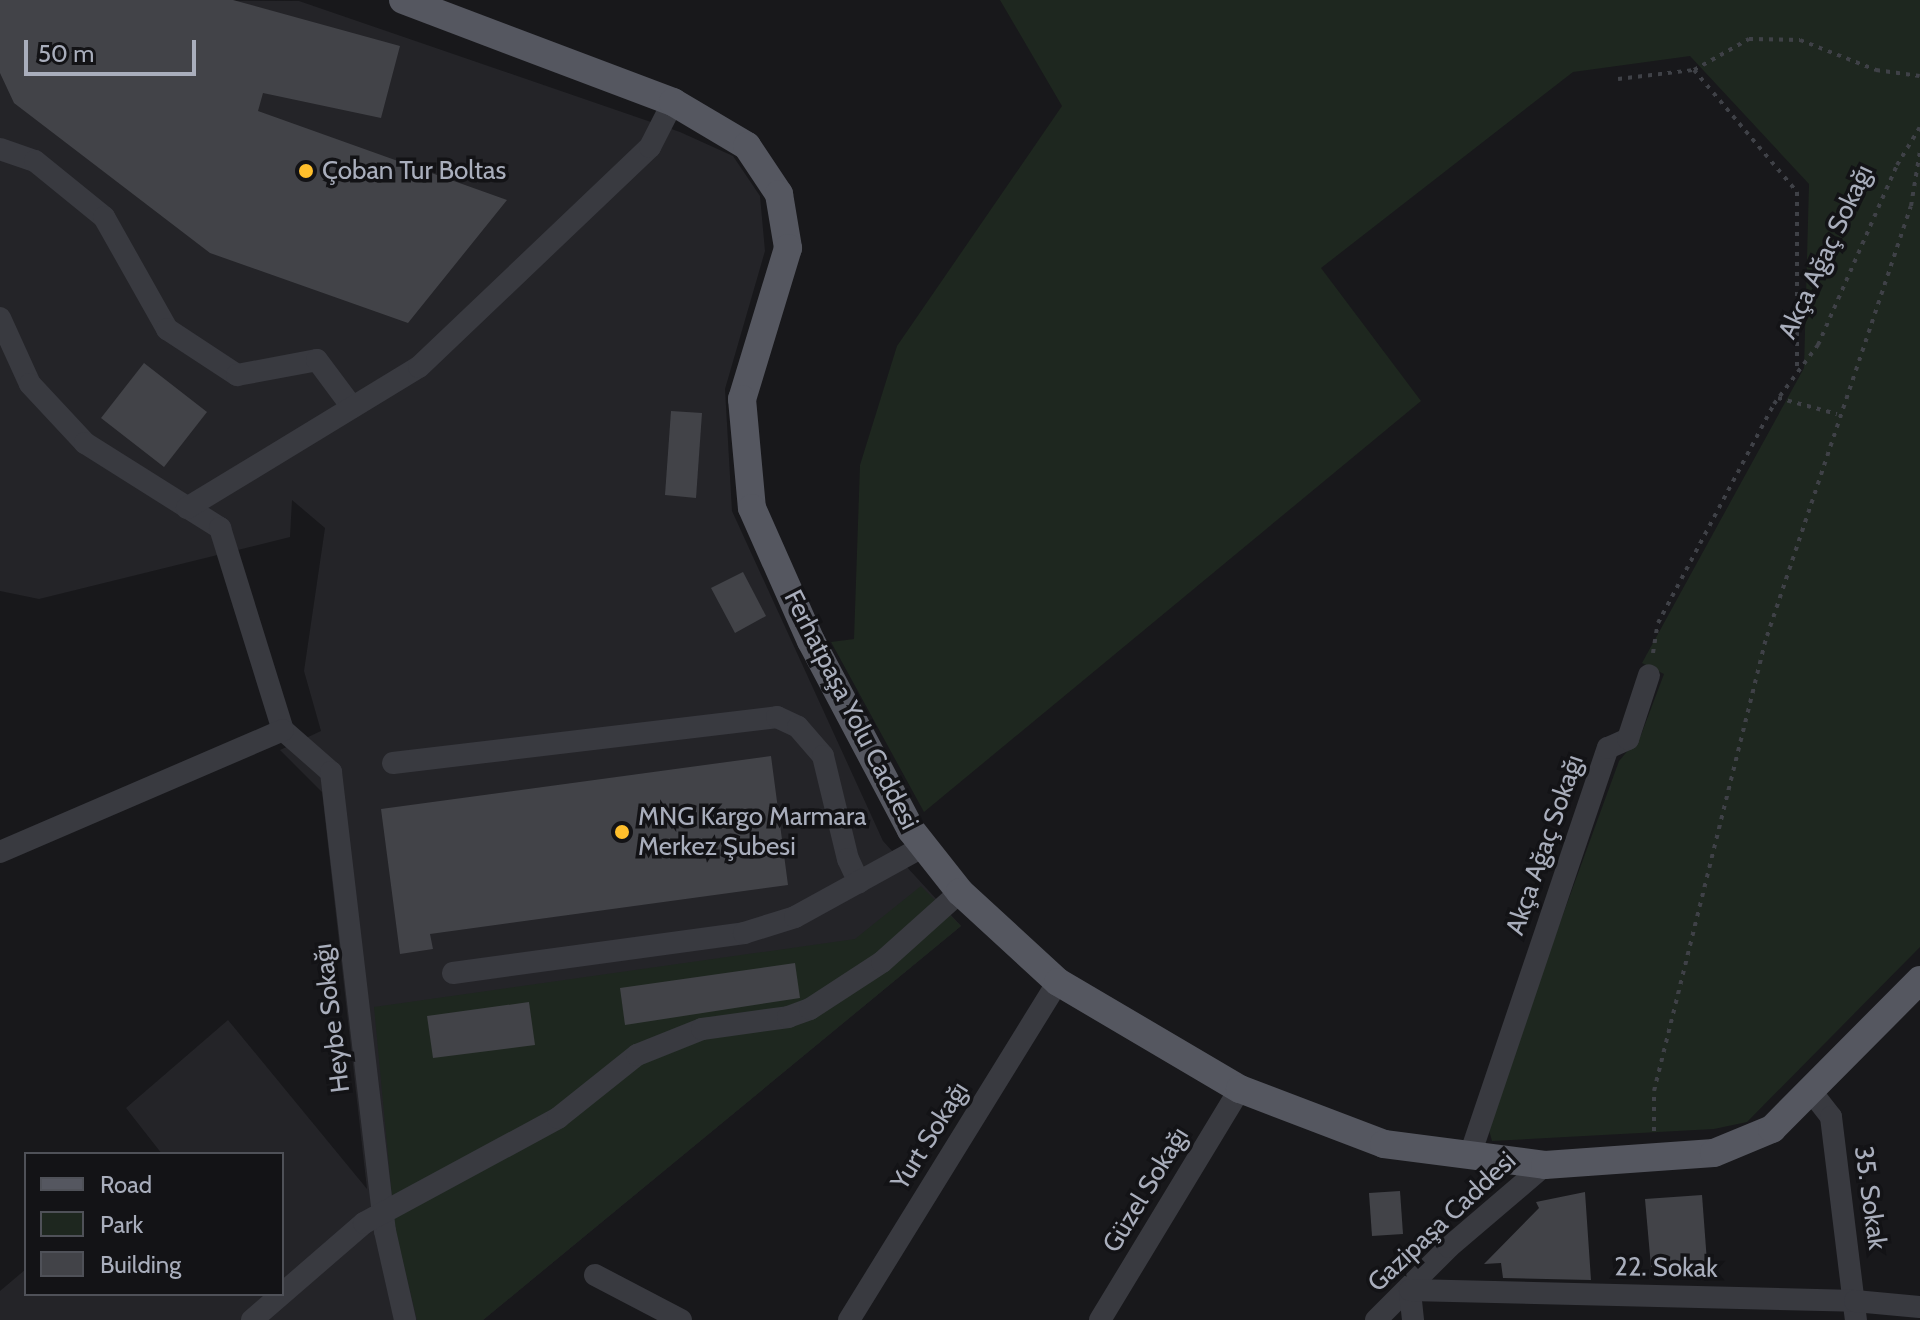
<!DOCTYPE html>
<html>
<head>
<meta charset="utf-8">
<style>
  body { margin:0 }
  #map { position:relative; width:1920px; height:1320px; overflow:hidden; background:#18181b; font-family:Cabin,sans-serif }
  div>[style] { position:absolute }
  .built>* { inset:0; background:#242428 }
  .green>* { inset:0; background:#1e271f }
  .building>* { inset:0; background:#424348 }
  .path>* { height:4px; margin-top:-2px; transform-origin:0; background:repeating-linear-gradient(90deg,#3f4147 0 4px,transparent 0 10px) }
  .minor>* { height:22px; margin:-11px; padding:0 11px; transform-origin:11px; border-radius:11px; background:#393a40 }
  .major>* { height:28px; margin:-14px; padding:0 14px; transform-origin:14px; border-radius:14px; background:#555760 }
  .dots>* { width:22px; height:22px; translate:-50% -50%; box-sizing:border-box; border:4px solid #131316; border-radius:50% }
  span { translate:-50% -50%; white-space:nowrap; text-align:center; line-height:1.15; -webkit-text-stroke:7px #131316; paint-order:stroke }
  .poi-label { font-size:26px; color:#a9aebc }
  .left { translate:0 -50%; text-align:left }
  .street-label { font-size:26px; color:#a9aebc }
  .legend { position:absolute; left:24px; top:1152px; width:260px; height:144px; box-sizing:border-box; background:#131316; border:2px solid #4f5158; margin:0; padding:10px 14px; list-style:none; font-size:24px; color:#a9aebc }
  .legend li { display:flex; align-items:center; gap:16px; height:40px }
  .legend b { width:40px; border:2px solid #4f5158 }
  .scale { position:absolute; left:24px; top:40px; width:172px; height:36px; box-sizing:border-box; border:4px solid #a9aebc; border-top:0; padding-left:10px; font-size:24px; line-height:28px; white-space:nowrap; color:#a9aebc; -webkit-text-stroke:6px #131316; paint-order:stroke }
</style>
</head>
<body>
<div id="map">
  <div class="built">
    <div style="clip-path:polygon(0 0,299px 1px,680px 132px,733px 156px,760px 196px,765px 251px,725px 389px,732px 511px,883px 841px,961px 926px,483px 1320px,0 1320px,0 1291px,26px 1269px,26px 1294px,282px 1294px,282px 1154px,162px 1154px,126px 1108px,228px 1020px,367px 1189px,322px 792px,280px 750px,321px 731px,304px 671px,325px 528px,292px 500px,290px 537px,39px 599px,0 591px)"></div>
  </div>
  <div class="green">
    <div style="clip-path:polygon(1000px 0,1920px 0,1920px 947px,1747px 1122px,1714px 1129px,1492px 1141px,1487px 1123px,1619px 761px,1641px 735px,1664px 674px,1642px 663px,1804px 368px,1809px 184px,1690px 56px,1573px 72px,1321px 268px,1421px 401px,924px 812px,831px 642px,854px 639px,860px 465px,897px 346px,1062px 106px)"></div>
    <div style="clip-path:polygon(921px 886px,961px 926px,483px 1320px,417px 1320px,395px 1228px,374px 1007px,855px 939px)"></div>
  </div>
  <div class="building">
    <div style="clip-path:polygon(0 0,233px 0,400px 46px,381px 118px,263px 93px,258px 111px,507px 200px,408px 323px,210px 253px,14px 103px,0 73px)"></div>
    <div style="clip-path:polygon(144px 363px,207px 412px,164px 467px,101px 418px)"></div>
    <div style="clip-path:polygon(671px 411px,702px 413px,696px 498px,665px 495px)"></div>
    <div style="clip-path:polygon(743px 572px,766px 616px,735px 633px,711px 588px)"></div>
    <div style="clip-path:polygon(771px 756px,788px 885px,430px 934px,433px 949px,400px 954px,381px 809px)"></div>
    <div style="clip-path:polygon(795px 963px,800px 998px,625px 1025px,620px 988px)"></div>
    <div style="clip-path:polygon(529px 1002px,535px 1045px,433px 1058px,427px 1016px)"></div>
    <div style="clip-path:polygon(1400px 1191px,1403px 1234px,1372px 1236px,1369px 1193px)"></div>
    <div style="clip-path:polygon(1585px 1192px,1591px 1280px,1503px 1278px,1501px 1263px,1484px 1264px,1539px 1208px,1536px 1202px)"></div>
    <div style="clip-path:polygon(1702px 1195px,1707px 1262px,1651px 1267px,1645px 1199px)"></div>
  </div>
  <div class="path">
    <div style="left:1694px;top:70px;width:160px;rotate:49.8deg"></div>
    <div style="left:1797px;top:192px;width:178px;rotate:90deg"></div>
    <div style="left:1618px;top:79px;width:77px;rotate:-6.8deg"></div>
    <div style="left:1694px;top:70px;width:63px;rotate:-29.4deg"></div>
    <div style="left:1749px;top:39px;width:51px;rotate:1.1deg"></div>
    <div style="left:1800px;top:40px;width:82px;rotate:21.5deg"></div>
    <div style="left:1876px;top:70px;width:44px;rotate:7.8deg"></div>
    <div style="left:1778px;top:398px;width:61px;rotate:15.2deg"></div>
    <div style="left:1653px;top:653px;width:30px;rotate:-81deg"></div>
    <div style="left:1658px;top:623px;width:248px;rotate:-62.1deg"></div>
    <div style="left:1774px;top:404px;width:74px;rotate:-53.3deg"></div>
    <div style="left:1818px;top:345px;width:197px;rotate:-66.3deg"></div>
    <div style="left:1897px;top:165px;width:44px;rotate:-58.8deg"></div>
    <div style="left:1654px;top:1131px;width:40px;rotate:-90deg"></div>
    <div style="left:1654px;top:1091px;width:469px;rotate:-76.1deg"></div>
    <div style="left:1767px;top:636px;width:453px;rotate:-71.5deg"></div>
    <div style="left:1911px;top:206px;width:56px;rotate:-80.7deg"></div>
  </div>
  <div class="minor">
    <div style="left:0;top:149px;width:37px;rotate:19deg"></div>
    <div style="left:35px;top:161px;width:89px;rotate:39.1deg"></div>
    <div style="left:104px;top:217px;width:129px;rotate:60.6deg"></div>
    <div style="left:167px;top:329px;width:84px;rotate:33.3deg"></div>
    <div style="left:237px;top:375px;width:81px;rotate:-10.6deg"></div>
    <div style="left:317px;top:360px;width:59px;rotate:53.3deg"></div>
    <div style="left:0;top:318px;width:72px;rotate:65.6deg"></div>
    <div style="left:30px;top:384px;width:81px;rotate:47deg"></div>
    <div style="left:85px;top:443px;width:160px;rotate:32.2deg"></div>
    <div style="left:220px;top:528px;width:212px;rotate:72.7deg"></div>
    <div style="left:283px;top:730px;width:64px;rotate:41.2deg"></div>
    <div style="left:331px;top:772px;width:462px;rotate:83.3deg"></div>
    <div style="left:385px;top:1231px;width:91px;rotate:77.3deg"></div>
    <div style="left:187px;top:508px;width:271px;rotate:-31.3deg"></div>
    <div style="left:419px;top:367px;width:319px;rotate:-43.6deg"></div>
    <div style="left:650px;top:147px;width:51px;rotate:-62.9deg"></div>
    <div style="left:393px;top:763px;width:387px;rotate:-6.8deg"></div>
    <div style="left:777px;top:717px;width:23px;rotate:25deg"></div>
    <div style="left:798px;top:727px;width:38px;rotate:49deg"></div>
    <div style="left:823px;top:756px;width:106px;rotate:76.4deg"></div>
    <div style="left:848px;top:859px;width:26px;rotate:65deg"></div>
    <div style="left:0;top:852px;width:308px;rotate:-23.3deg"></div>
    <div style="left:453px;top:973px;width:294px;rotate:-7.8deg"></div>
    <div style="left:744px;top:933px;width:53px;rotate:-17.4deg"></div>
    <div style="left:795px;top:917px;width:147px;rotate:-28.8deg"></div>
    <div style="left:1810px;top:1090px;width:34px;rotate:52deg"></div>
    <div style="left:1831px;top:1117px;width:205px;rotate:83deg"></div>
    <div style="left:1470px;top:1155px;width:430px;rotate:-71.3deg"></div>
    <div style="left:1608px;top:748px;width:22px;rotate:-24deg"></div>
    <div style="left:1628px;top:739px;width:67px;rotate:-71.8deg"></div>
    <div style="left:595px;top:1275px;width:97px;rotate:27.6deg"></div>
    <div style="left:252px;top:1320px;width:148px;rotate:-40.9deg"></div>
    <div style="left:364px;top:1223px;width:221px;rotate:-28.4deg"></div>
    <div style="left:558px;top:1118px;width:101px;rotate:-38.6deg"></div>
    <div style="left:637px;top:1055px;width:70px;rotate:-21.8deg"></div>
    <div style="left:702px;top:1029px;width:87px;rotate:-7.9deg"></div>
    <div style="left:788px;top:1017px;width:23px;rotate:-20deg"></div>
    <div style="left:810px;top:1009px;width:86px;rotate:-33.1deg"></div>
    <div style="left:882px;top:962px;width:105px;rotate:-41.9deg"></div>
    <div style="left:849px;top:1320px;width:397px;rotate:-58.3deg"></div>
    <div style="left:1100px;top:1320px;width:270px;rotate:-58.8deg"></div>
    <div style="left:1376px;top:1320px;width:103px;rotate:-45deg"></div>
    <div style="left:1449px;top:1247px;width:126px;rotate:-40.5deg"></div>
    <div style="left:1413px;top:1320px;width:30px;rotate:-96deg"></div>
    <div style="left:1410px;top:1290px;width:445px;rotate:1.4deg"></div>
    <div style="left:1855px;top:1301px;width:65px;rotate:5.3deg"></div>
  </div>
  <div class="major">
    <div style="left:403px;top:0;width:289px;rotate:20.7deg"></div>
    <div style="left:673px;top:102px;width:86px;rotate:30.7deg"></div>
    <div style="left:747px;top:146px;width:58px;rotate:56.3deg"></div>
    <div style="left:779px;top:194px;width:55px;rotate:80.5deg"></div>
    <div style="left:788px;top:248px;width:158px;rotate:106.9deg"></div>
    <div style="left:742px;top:399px;width:109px;rotate:84.8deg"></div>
    <div style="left:752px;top:508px;width:145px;rotate:66.1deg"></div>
    <div style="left:811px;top:641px;width:214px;rotate:62.1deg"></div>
    <div style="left:911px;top:830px;width:79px;rotate:51.7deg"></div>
    <div style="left:960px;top:892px;width:133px;rotate:42.6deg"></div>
    <div style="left:1058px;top:982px;width:211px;rotate:30.5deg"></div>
    <div style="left:1240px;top:1089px;width:154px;rotate:20.9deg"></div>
    <div style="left:1384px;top:1144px;width:162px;rotate:7.4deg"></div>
    <div style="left:1545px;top:1165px;width:169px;rotate:-4.1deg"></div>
    <div style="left:1714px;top:1153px;width:63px;rotate:-22.5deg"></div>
    <div style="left:1772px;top:1129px;width:210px;rotate:-45.2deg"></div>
  </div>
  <div class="dots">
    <div style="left:306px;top:171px;background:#ffbf2c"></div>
    <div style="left:622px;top:832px;background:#ffbf2c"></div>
  </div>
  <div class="poi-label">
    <span class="left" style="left:322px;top:171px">Çoban Tur Boltas</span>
    <span class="left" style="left:638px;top:832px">MNG Kargo Marmara<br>Merkez Şubesi</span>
  </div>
  <div class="street-label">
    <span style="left:1826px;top:252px;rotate:-65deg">Akça Ağaç Sokağı</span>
    <span style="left:851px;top:710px;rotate:63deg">Ferhatpaşa Yolu Caddesi</span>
    <span style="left:1545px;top:845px;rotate:-71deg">Akça Ağaç Sokağı</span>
    <span style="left:332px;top:1018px;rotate:-97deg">Heybe Sokağı</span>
    <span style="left:930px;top:1136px;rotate:-58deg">Yurt Sokağı</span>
    <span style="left:1146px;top:1190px;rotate:-59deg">Güzel Sokağı</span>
    <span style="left:1870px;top:1198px;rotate:82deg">35. Sokak</span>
    <span style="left:1442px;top:1222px;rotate:-43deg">Gazipaşa Caddesi</span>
    <span style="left:1666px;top:1268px;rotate:1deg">22. Sokak</span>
  </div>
  <ul class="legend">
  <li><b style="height:10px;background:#555760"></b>Road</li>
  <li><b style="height:22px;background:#1e271f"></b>Park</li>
  <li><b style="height:22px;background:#424348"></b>Building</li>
  </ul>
  <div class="scale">50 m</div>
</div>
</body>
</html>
